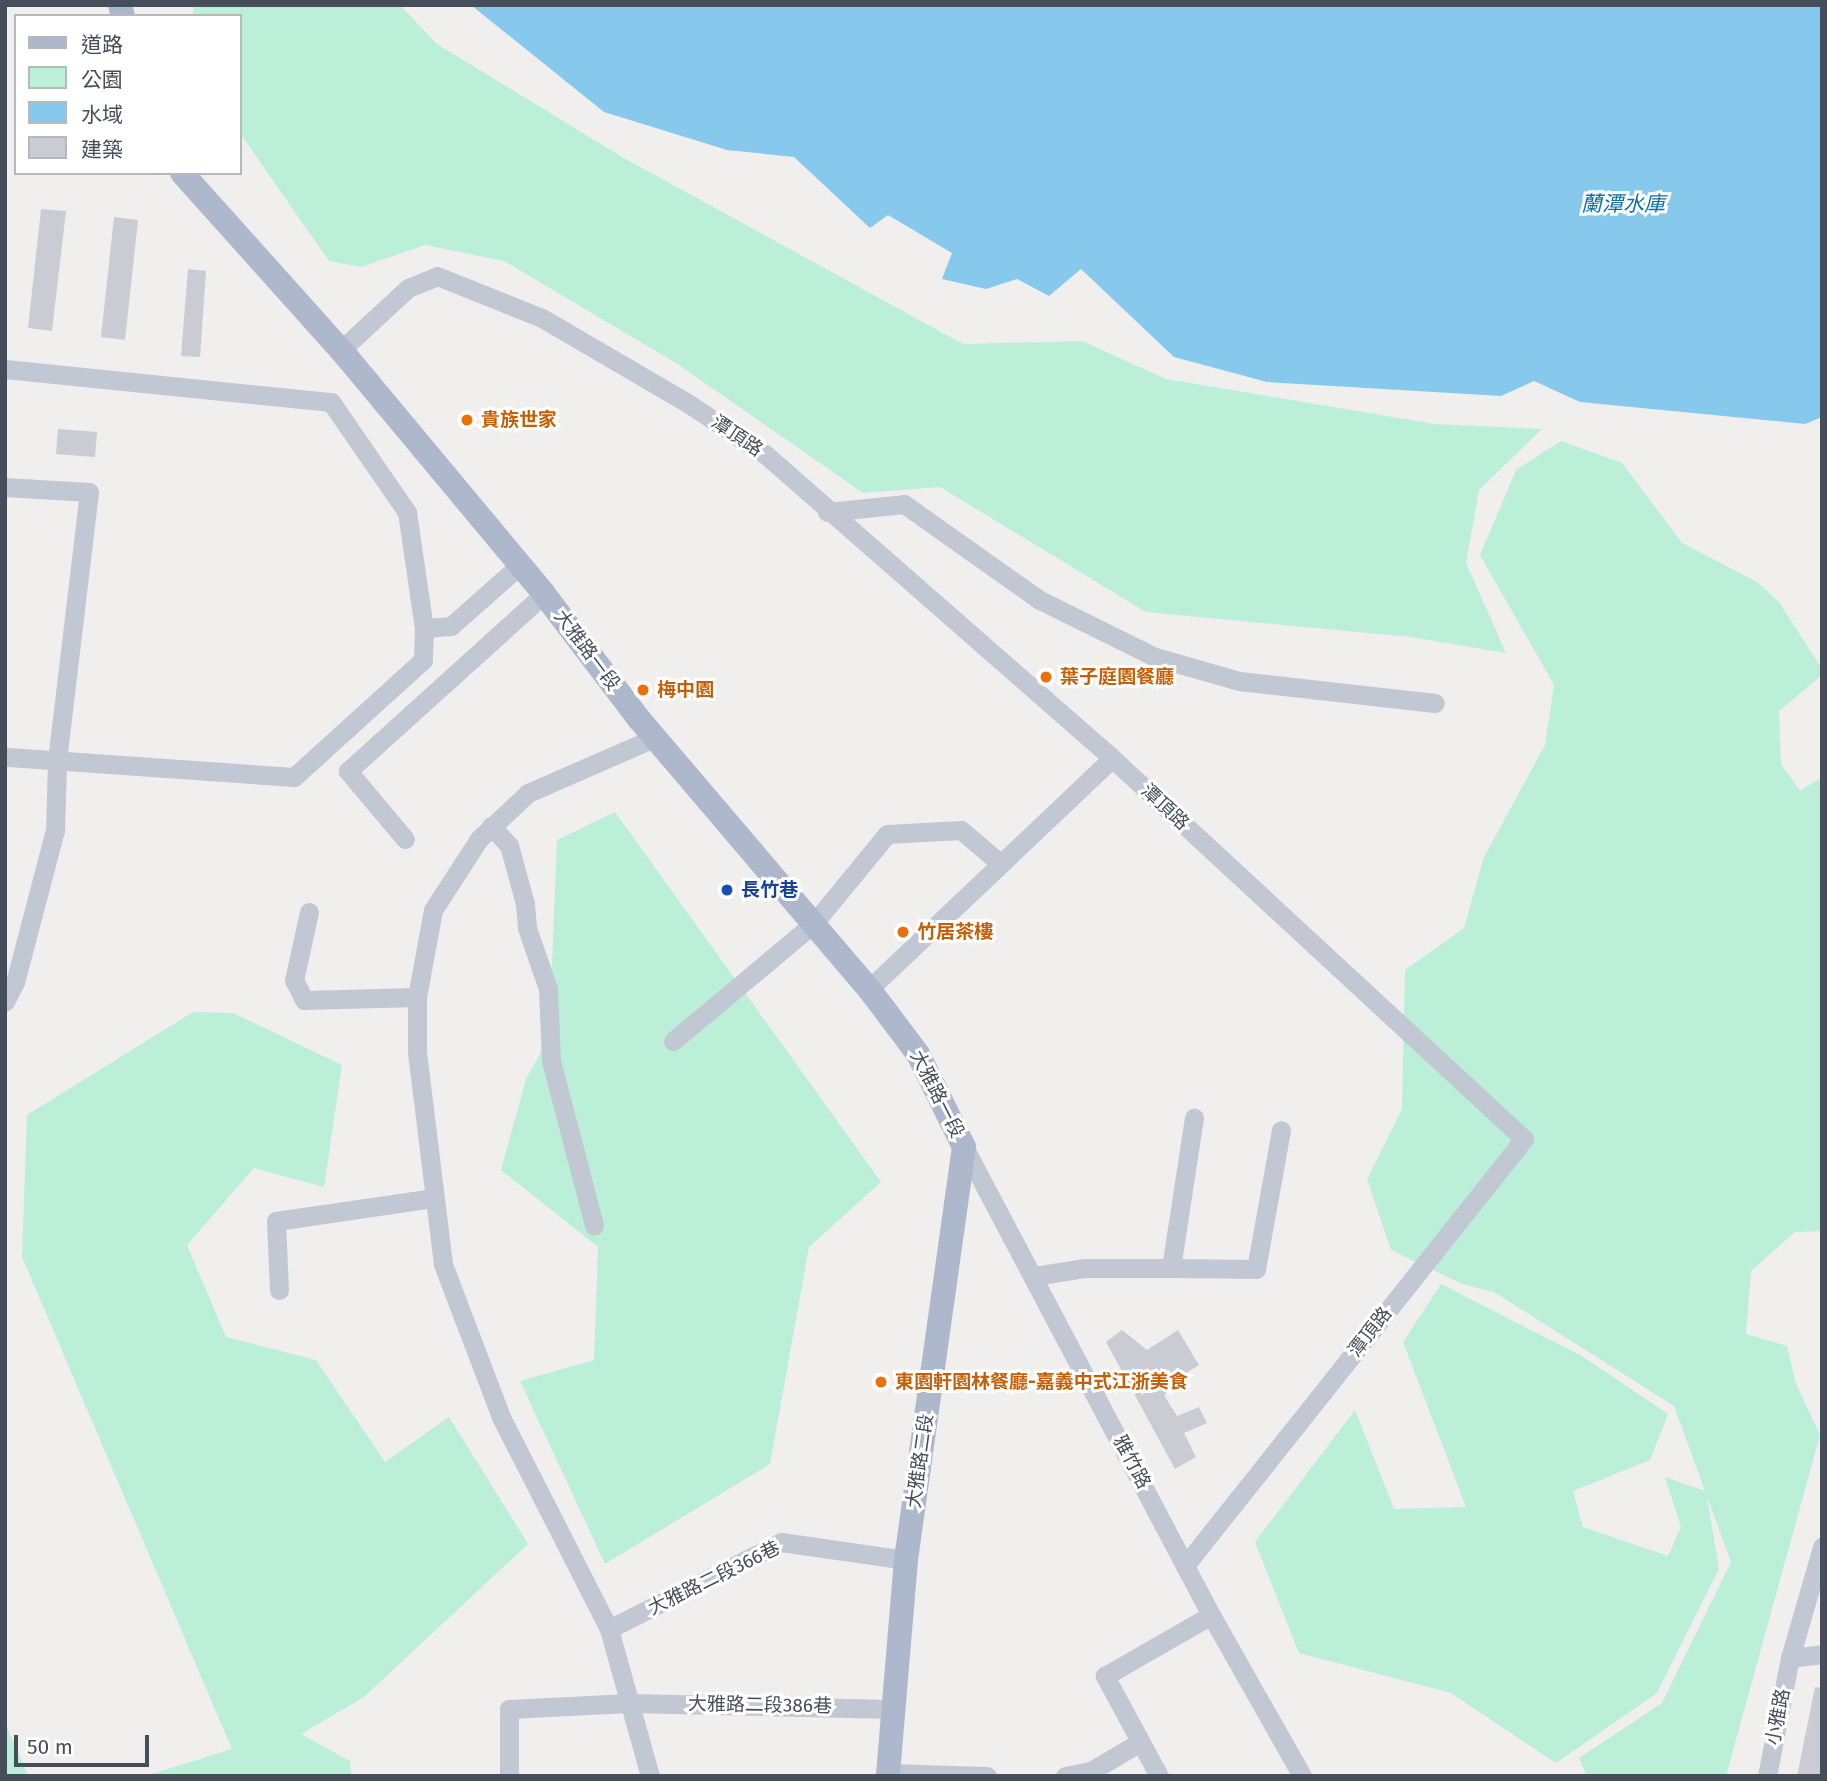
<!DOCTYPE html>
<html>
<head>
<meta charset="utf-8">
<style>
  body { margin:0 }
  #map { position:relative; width:1827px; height:1781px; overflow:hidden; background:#f1eeee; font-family:"Fira Sans","Noto Sans TC",sans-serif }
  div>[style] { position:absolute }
  .green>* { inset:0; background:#bbefd8 }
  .water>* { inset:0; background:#87c8ed }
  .building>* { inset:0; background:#caccd4 }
  .minor>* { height:19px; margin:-9.5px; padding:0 9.5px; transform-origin:9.5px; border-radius:9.5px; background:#c1c7d3 }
  .major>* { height:24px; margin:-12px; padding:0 12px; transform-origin:12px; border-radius:12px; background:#adb8cd }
  .dots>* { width:19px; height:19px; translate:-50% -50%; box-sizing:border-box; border:4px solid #fff; border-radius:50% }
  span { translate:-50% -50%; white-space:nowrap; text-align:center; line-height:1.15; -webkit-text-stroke:6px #fff; paint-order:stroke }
  .food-label { font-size:19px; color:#c56008; font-weight:700 }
  .left { translate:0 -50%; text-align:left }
  .street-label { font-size:19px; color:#464e5b }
  .transit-label { font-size:19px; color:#164399; font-weight:700 }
  .water-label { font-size:21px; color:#0a6faa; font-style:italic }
  .frame { position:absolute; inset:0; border:7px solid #464e5b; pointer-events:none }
  .legend { position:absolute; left:14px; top:14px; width:228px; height:161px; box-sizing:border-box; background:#fff; border:2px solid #b5b8bd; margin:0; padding:9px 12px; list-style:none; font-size:21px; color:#464e5b }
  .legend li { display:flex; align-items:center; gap:14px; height:35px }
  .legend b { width:35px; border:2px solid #b5b8bd }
  .scale { position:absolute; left:14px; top:1735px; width:135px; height:32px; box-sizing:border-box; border:4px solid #464e5b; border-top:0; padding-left:9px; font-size:21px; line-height:24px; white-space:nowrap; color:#464e5b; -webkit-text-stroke:5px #fff; paint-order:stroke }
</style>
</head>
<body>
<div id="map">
  <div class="green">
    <div style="clip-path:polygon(194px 5px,400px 5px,437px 44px,622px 157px,963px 344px,1082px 341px,1166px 379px,1434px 424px,1542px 429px,1479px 490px,1466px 563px,1506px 653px,1411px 637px,1146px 612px,940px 487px,863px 493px,676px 363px,504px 261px,425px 245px,361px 267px,329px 261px,240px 133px,240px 16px,193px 16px)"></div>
    <div style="clip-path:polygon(1561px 441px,1622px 463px,1682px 543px,1757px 582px,1779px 602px,1822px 669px,1822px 675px,1779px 711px,1781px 764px,1800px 791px,1822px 777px,1822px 1231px,1795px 1232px,1751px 1271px,1746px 1334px,1787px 1346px,1796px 1384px,1820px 1435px,1726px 1776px,1587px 1776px,1579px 1758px,1662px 1703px,1731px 1562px,1707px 1497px,1719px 1569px,1657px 1693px,1556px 1763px,1451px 1693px,1299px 1653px,1255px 1542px,1355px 1410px,1394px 1509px,1466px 1507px,1403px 1342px,1441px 1284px,1582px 1356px,1668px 1414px,1650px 1460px,1573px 1491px,1583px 1527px,1668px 1556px,1681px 1527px,1665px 1477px,1705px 1491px,1674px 1406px,1494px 1292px,1462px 1284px,1391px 1250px,1367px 1179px,1402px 1109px,1405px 970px,1464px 928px,1484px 857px,1545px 745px,1554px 685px,1480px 555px,1516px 470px)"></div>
    <div style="clip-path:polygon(615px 812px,881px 1182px,809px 1247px,770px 1464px,605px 1564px,520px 1381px,594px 1360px,598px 1247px,501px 1170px,526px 1079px,549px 1038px,557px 840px)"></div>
    <div style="clip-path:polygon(193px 1012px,233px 1013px,342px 1065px,324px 1187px,254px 1168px,187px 1245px,226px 1337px,316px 1360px,385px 1462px,449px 1417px,528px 1544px,364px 1697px,301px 1734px,350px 1761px,351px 1776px,145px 1776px,232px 1749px,22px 1257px,27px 1115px)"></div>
    <div style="clip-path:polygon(5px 1722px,28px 1776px,5px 1776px)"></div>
  </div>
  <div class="water">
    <div style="clip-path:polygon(471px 5px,1822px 5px,1822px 417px,1805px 424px,1580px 402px,1534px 381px,1501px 396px,1267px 382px,1174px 357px,1081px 269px,1049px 296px,1017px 279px,986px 289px,942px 279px,952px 253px,888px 215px,870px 228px,794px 157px,727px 150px,604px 112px)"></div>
  </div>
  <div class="building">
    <div style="clip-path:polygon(41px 209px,66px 211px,52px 331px,28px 328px)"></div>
    <div style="clip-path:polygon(114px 217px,138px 220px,125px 340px,101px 337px)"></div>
    <div style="clip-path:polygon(188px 269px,206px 271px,200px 357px,181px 356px)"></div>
    <div style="clip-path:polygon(58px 429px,97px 432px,95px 457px,56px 454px)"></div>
    <div style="clip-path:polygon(1122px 1330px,1147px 1350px,1178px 1330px,1199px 1365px,1165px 1386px,1169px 1392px,1164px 1395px,1177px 1416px,1199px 1407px,1207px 1423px,1184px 1433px,1196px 1457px,1175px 1469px,1106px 1342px)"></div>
    <div style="clip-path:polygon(1815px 1687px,1822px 1688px,1822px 1776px,1797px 1776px)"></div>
  </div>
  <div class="minor">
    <div style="left:341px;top:350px;width:91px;rotate:-42.8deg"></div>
    <div style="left:408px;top:288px;width:31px;rotate:-22deg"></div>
    <div style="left:437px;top:276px;width:113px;rotate:21.8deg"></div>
    <div style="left:542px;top:318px;width:170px;rotate:30.3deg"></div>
    <div style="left:689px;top:404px;width:92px;rotate:33.5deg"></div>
    <div style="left:766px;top:455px;width:460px;rotate:41.2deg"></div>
    <div style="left:1112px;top:758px;width:561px;rotate:42.76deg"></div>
    <div style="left:1524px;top:1139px;width:542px;rotate:128.48deg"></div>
    <div style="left:5px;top:369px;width:328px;rotate:5.8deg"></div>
    <div style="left:331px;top:402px;width:134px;rotate:55.4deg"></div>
    <div style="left:407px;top:512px;width:117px;rotate:81.7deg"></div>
    <div style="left:424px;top:628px;width:32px;rotate:92deg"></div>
    <div style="left:423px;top:660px;width:174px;rotate:137.8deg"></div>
    <div style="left:294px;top:777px;width:290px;rotate:-176deg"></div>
    <div style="left:5px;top:487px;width:84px;rotate:3.4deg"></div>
    <div style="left:89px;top:492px;width:270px;rotate:96.8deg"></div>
    <div style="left:57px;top:760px;width:70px;rotate:91.6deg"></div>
    <div style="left:55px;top:830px;width:157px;rotate:104.7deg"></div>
    <div style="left:15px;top:982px;width:22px;rotate:117deg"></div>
    <div style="left:827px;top:512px;width:77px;rotate:-5.9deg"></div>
    <div style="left:904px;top:504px;width:164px;rotate:35.3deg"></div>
    <div style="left:1038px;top:599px;width:131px;rotate:26.4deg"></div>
    <div style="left:1155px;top:657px;width:87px;rotate:15.9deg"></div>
    <div style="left:1239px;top:681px;width:197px;rotate:6.4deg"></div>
    <div style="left:424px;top:628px;width:27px;rotate:-4deg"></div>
    <div style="left:451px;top:626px;width:92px;rotate:-41.5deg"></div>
    <div style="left:491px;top:826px;width:26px;rotate:47deg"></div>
    <div style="left:509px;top:845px;width:61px;rotate:74.8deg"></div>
    <div style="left:525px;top:904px;width:24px;rotate:85deg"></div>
    <div style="left:527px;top:928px;width:65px;rotate:71deg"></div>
    <div style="left:548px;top:989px;width:72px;rotate:87.6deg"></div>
    <div style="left:551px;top:1061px;width:170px;rotate:75.3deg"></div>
    <div style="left:405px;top:839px;width:89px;rotate:-130deg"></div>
    <div style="left:348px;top:771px;width:264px;rotate:-42.1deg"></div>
    <div style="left:309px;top:912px;width:70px;rotate:102.4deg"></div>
    <div style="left:294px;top:980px;width:22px;rotate:63deg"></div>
    <div style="left:304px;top:1000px;width:113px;rotate:-1.5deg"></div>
    <div style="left:869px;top:989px;width:335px;rotate:-43.5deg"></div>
    <div style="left:673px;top:1041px;width:184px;rotate:-39.9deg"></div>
    <div style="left:814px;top:923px;width:115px;rotate:-50.6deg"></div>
    <div style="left:887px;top:834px;width:74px;rotate:-3.1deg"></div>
    <div style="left:961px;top:830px;width:52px;rotate:40.4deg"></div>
    <div style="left:964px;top:1147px;width:529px;rotate:62.18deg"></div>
    <div style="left:1211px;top:1615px;width:185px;rotate:60.5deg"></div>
    <div style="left:1171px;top:1268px;width:85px;rotate:0.7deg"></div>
    <div style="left:1256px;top:1269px;width:141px;rotate:-79.8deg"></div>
    <div style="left:1034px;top:1276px;width:52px;rotate:-8.9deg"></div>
    <div style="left:1085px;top:1268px;width:86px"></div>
    <div style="left:1171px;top:1268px;width:152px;rotate:-81.3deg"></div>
    <div style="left:279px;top:1290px;width:69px;rotate:-92.5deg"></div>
    <div style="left:276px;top:1221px;width:160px;rotate:-8.3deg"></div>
    <div style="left:609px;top:1629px;width:193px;rotate:-26.8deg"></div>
    <div style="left:781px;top:1542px;width:126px;rotate:8.2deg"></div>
    <div style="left:1790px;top:1658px;width:32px;rotate:-7deg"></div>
    <div style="left:888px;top:1773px;width:99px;rotate:1.7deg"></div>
    <div style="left:509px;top:1776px;width:67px;rotate:-90deg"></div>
    <div style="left:509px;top:1709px;width:120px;rotate:-2.9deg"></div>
    <div style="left:629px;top:1703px;width:263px;rotate:1.3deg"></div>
    <div style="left:650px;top:1776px;width:153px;rotate:-105.6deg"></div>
    <div style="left:609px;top:1629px;width:238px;rotate:-117deg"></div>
    <div style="left:501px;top:1417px;width:164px;rotate:-110.8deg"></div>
    <div style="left:443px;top:1264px;width:214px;rotate:-97deg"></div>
    <div style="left:417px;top:1052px;width:55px;rotate:-90deg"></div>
    <div style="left:417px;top:997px;width:88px;rotate:-79.6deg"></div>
    <div style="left:433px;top:910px;width:85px;rotate:-57.1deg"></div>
    <div style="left:479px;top:839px;width:67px;rotate:-43.2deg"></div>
    <div style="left:528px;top:793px;width:140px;rotate:-23.6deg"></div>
    <div style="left:1065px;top:1776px;width:26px;rotate:-11deg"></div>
    <div style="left:1091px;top:1771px;width:57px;rotate:-30.6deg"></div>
    <div style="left:1159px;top:1776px;width:114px;rotate:-118.4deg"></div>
    <div style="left:1105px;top:1676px;width:122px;rotate:-29.9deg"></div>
    <div style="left:1767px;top:1776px;width:120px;rotate:-79deg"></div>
    <div style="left:1790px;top:1658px;width:116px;rotate:-73.9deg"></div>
  </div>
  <div class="major">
    <div style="left:120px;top:5px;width:11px;rotate:75deg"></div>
    <div style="left:182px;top:173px;width:238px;rotate:48.1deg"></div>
    <div style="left:341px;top:350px;width:317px;rotate:50.2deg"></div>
    <div style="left:544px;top:594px;width:157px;rotate:52.8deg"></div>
    <div style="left:639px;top:719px;width:355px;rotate:49.6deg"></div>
    <div style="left:869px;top:989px;width:81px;rotate:53deg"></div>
    <div style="left:918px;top:1054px;width:104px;rotate:63.7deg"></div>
    <div style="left:964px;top:1147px;width:417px;rotate:98deg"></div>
    <div style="left:906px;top:1560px;width:217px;rotate:94.8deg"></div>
  </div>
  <div class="dots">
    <div style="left:467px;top:420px;background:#e8710a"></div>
    <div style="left:1046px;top:677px;background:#e8710a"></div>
    <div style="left:643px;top:690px;background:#e8710a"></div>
    <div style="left:727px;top:890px;background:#1a4fb4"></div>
    <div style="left:903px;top:932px;background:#e8710a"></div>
    <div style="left:881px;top:1382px;background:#e8710a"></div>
  </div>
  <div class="food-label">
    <span class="left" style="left:481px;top:420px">貴族世家</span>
    <span class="left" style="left:1060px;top:677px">葉子庭園餐廳</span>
    <span class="left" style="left:657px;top:690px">梅中園</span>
    <span class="left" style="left:917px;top:932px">竹居茶樓</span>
    <span class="left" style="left:895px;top:1382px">東園軒園林餐廳-嘉義中式江浙美食</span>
  </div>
  <div class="street-label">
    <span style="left:737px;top:436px;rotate:34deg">潭頂路</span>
    <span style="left:587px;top:650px;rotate:53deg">大雅路一段</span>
    <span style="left:1165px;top:807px;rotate:43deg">潭頂路</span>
    <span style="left:937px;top:1094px;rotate:63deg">大雅路一段</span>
    <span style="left:1370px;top:1332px;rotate:-52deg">潭頂路</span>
    <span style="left:920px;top:1461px;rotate:-82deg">大雅路二段</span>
    <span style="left:1132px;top:1462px;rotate:62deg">雅竹路</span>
    <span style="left:714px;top:1578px;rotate:-26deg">大雅路二段366巷</span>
    <span style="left:760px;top:1705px;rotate:1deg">大雅路二段386巷</span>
    <span style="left:1778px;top:1717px;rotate:-79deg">小雅路</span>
  </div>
  <div class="transit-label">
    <span class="left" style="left:741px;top:890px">長竹巷</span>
  </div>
  <div class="water-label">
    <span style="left:1623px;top:204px">蘭潭水庫</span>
  </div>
  <div class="frame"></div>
  <ul class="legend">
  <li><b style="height:9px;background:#adb8cd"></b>道路</li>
  <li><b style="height:19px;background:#bbefd8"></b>公園</li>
  <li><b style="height:19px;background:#87c8ed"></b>水域</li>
  <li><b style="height:19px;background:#caccd4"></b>建築</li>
  </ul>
  <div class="scale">50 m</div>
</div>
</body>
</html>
